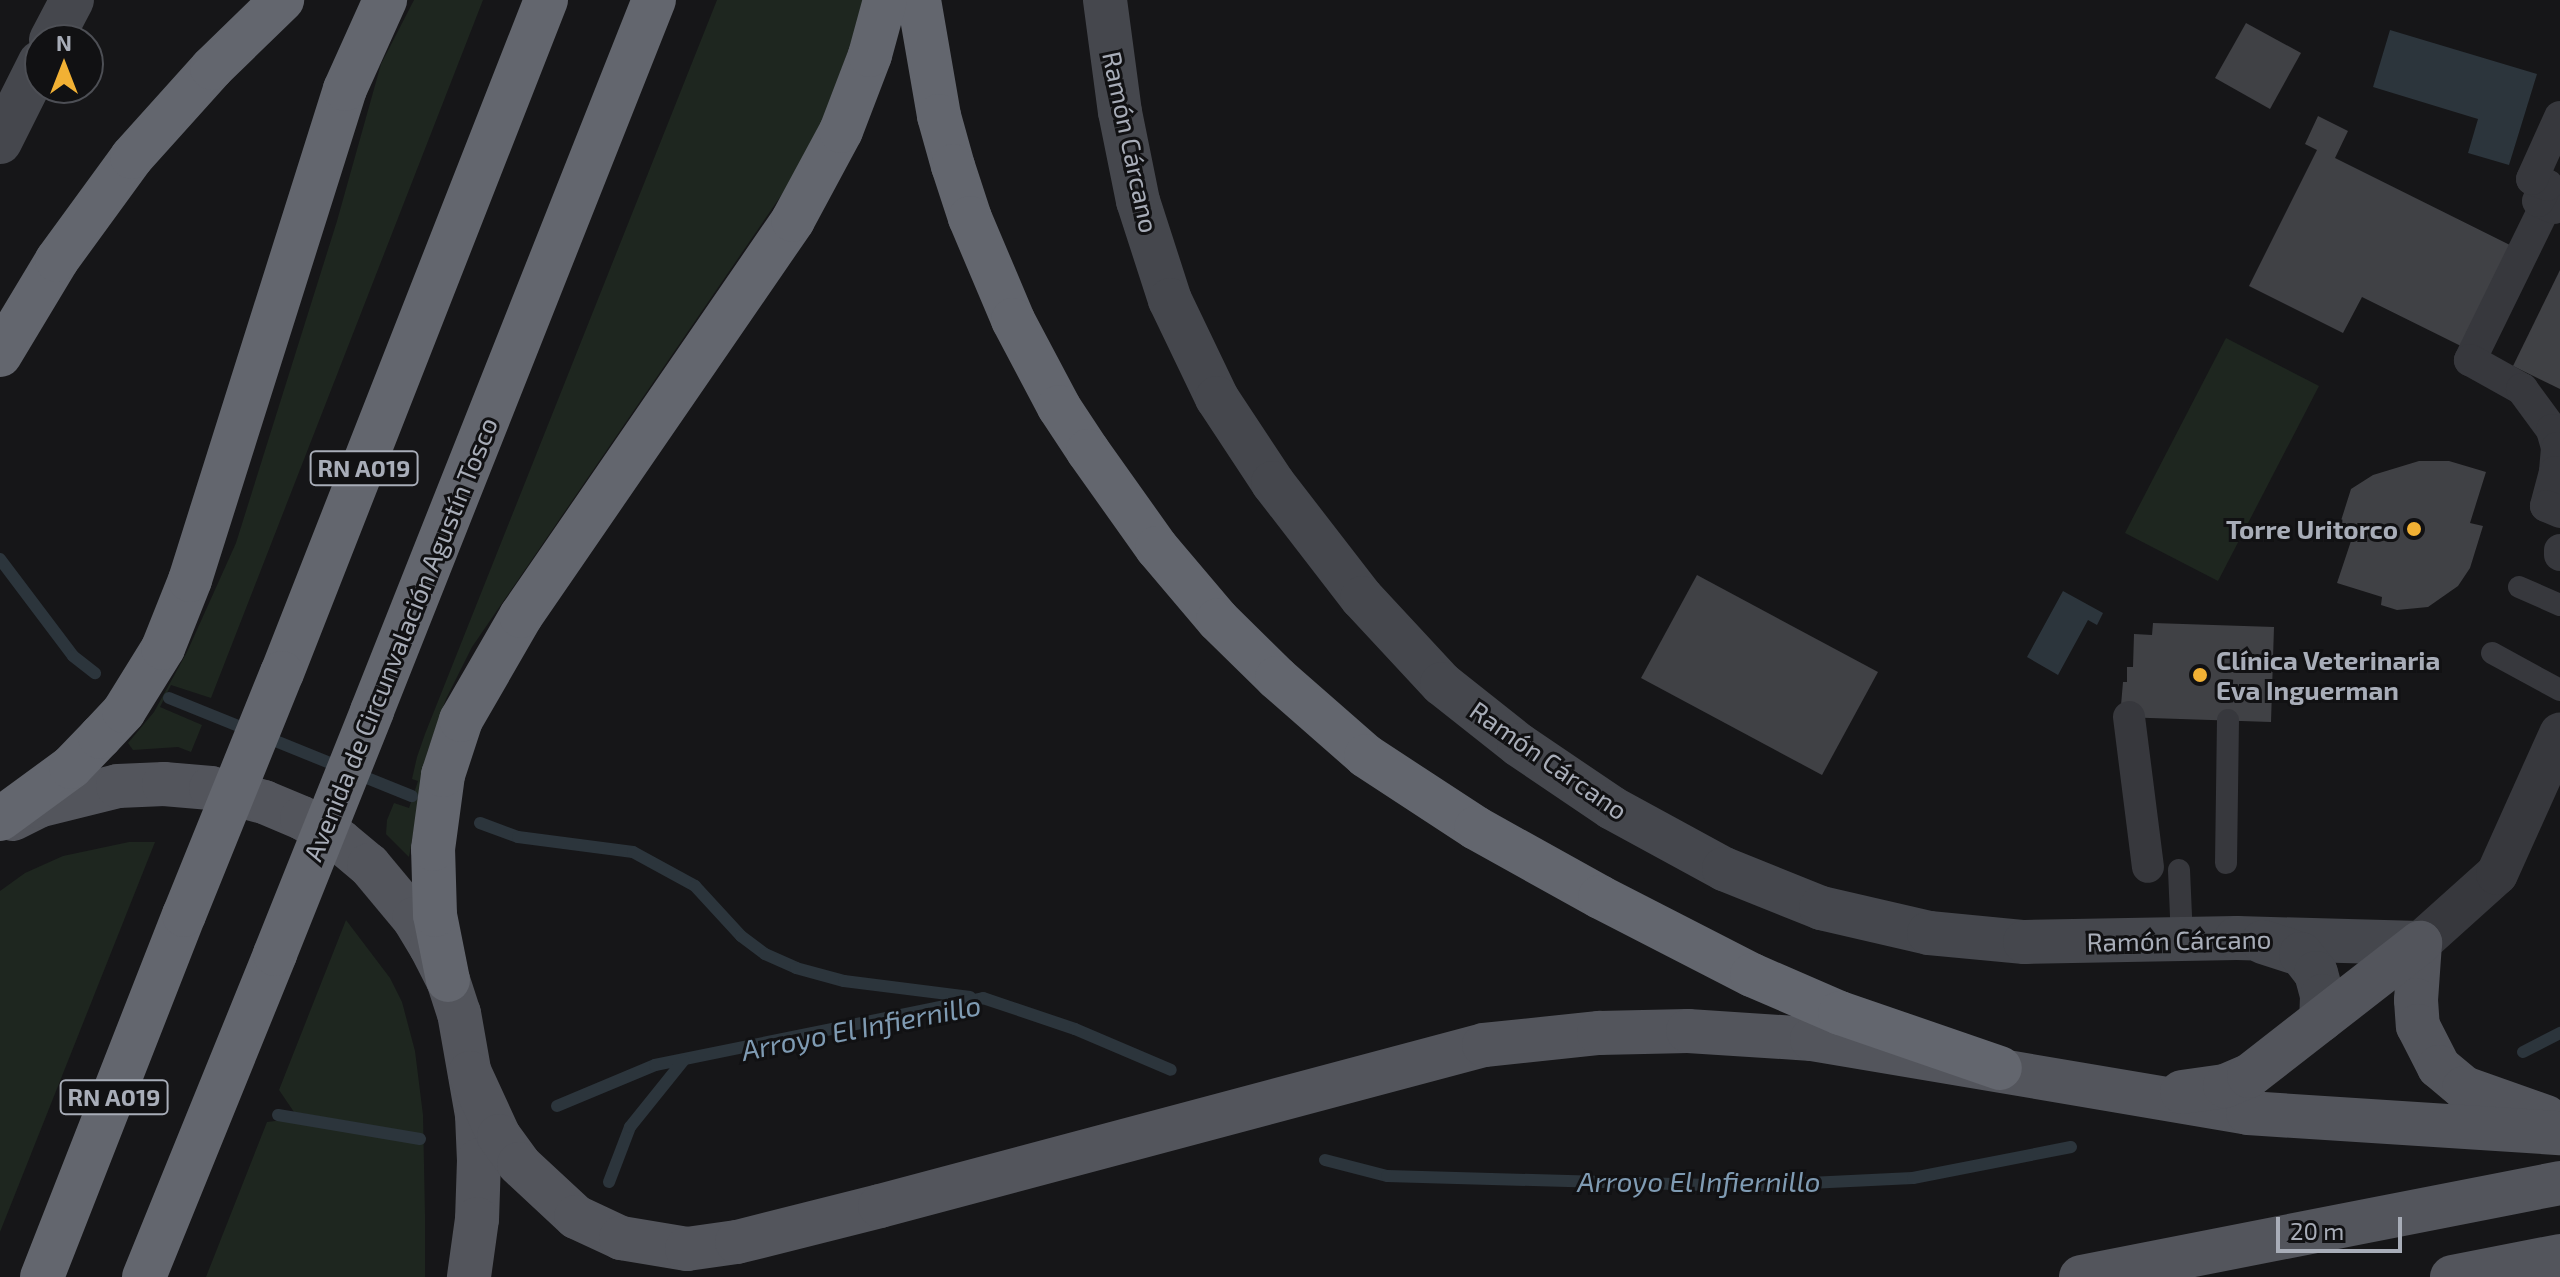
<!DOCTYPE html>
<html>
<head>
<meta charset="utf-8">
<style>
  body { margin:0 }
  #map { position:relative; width:2560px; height:1277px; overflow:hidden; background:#161618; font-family:"Exo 2",sans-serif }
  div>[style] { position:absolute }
  .green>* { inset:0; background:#1e261f }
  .water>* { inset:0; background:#2c353c }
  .stream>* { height:12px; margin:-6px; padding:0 6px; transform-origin:6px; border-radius:6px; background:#2c353c }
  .building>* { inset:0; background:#404145 }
  .service>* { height:22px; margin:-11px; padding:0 11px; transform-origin:11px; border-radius:11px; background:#37383d }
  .pedestrian>* { height:32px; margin:-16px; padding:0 16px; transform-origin:16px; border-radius:16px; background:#37383d }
  .minor>* { height:42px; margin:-21px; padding:0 21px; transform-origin:21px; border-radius:21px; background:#37383d }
  .secondary>* { height:44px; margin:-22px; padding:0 22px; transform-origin:22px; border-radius:22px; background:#45474d }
  .primary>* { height:44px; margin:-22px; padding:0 22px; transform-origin:22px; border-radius:22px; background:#53555c }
  .motorway>* { height:44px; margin:-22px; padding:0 22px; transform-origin:22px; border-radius:22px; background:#63666e }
  .motorway-bridge>* { height:44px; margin:-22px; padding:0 22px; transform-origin:22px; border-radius:22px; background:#63666e }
  .dots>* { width:22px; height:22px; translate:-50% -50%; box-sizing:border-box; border:4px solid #111113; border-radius:50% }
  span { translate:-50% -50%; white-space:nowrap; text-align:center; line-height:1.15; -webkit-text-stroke:6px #111113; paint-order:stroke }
  .shield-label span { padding:2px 6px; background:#111113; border:2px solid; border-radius:6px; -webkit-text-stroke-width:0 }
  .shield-label { font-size:24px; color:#a8adb8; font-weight:700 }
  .street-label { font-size:26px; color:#a8adb8 }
  .poi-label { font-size:26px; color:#a8adb8; font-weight:700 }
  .right { translate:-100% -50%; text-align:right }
  .left { translate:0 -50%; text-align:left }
  .water-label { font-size:28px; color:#7f9bb3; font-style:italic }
  .north { position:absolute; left:24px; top:24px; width:80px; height:80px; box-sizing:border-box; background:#111113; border:2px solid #4d4f55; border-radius:50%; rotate:0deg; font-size:22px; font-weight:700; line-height:32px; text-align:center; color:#a8adb8 }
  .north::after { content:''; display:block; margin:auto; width:28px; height:36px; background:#f2b134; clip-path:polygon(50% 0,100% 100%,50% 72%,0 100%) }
  .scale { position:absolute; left:2276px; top:1217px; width:126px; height:36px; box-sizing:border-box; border:4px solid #a8adb8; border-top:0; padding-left:10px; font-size:24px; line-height:28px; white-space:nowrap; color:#a8adb8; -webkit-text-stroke:6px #111113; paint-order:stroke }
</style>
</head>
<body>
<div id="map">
  <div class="green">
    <div style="clip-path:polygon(414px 0,483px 0,211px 698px,171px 685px,160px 707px,202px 725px,191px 752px,178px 747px,133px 750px,128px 743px,154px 712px,187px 652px,236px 543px,337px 221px,381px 64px)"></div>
    <div style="clip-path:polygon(717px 0,866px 0,820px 130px,791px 181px,472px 647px,446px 699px,427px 753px,409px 857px,386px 834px,387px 820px,394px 803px,409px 808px,418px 781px,412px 779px,417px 757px,425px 734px)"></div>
    <div style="clip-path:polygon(2226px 338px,2319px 386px,2218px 581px,2125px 533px)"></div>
    <div style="clip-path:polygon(129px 842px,155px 842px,0 1232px,0 891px,25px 873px,63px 856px)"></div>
    <div style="clip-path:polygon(346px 920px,390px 978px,402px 1002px,415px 1051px,423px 1115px,425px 1215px,425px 1277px,206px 1277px,267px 1122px,283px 1120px,423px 1143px,422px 1134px,294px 1112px,279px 1090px)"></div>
  </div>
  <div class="water">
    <div style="clip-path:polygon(2390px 30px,2537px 74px,2509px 165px,2468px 153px,2478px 119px,2373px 87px)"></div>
    <div style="clip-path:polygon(2063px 591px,2103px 613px,2097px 625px,2088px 620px,2058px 675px,2027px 657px)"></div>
  </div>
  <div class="stream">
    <div style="left:0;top:559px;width:121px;rotate:53deg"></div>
    <div style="left:73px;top:656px;width:28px;rotate:38deg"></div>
    <div style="left:169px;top:698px;width:262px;rotate:22deg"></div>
    <div style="left:480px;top:823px;width:40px;rotate:20.2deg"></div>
    <div style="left:518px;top:837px;width:116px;rotate:7.4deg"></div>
    <div style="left:633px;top:852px;width:71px;rotate:28.7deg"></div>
    <div style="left:695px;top:886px;width:68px;rotate:47.4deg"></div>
    <div style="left:741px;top:936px;width:30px;rotate:37deg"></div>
    <div style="left:765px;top:954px;width:34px;rotate:24deg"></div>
    <div style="left:796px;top:968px;width:50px;rotate:15.2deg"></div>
    <div style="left:844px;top:981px;width:127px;rotate:7.2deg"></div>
    <div style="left:2523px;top:1052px;width:42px;rotate:-27.2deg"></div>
    <div style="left:557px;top:1106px;width:106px;rotate:-22.7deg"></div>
    <div style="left:655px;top:1065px;width:335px;rotate:-11.5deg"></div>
    <div style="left:983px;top:998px;width:97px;rotate:18.6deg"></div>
    <div style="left:1075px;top:1029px;width:104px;rotate:23.1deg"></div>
    <div style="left:278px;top:1115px;width:144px;rotate:9.6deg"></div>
    <div style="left:1325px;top:1160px;width:64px;rotate:14.5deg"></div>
    <div style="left:1387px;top:1176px;width:358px;rotate:1.6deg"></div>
    <div style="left:1745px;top:1186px;width:168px;rotate:-2.7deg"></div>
    <div style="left:1913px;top:1178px;width:161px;rotate:-11.1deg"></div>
    <div style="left:609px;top:1182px;width:59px;rotate:-69.1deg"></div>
    <div style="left:630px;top:1127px;width:85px;rotate:-51.2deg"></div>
  </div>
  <div class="building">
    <div style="clip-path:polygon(2246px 23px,2301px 53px,2270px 109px,2215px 78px)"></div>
    <div style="clip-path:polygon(2318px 116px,2348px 131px,2335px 158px,2522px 251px,2471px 351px,2362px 297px,2343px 333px,2249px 286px,2317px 150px,2305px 144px)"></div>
    <div style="clip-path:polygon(2560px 270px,2560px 389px,2513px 366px)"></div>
    <div style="clip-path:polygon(2419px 461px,2449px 461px,2486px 472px,2470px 523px,2483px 526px,2470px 568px,2458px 586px,2428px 607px,2397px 610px,2381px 605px,2382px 597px,2337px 583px,2354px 532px,2339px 527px,2351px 489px,2373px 475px)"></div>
    <div style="clip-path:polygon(1697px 575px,1878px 672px,1822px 775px,1641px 678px)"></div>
    <div style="clip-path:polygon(2153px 623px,2274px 627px,2271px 722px,2120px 717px,2123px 682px,2127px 682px,2127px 667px,2133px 667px,2134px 634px,2152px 635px)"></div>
  </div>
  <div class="service">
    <div style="left:2519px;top:587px;width:45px;rotate:23.7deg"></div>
    <div style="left:2492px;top:653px;width:77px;rotate:28.6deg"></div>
    <div style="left:2226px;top:863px;width:143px;rotate:-89.2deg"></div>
    <div style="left:2179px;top:870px;width:69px;rotate:87.5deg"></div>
  </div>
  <div class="pedestrian">
    <div style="left:2546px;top:205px;width:173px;rotate:116.1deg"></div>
    <div style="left:2470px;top:360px;width:60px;rotate:29.1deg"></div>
    <div style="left:2522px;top:389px;width:51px;rotate:53.8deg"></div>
    <div style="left:2552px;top:430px;width:19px;rotate:74deg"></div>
    <div style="left:2557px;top:448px;width:24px;rotate:95deg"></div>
    <div style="left:2555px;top:472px;width:35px;rotate:105deg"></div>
    <div style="left:2546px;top:506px;width:15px;rotate:23deg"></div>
    <div style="left:2554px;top:208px;width:17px;rotate:-156deg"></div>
    <div style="left:2538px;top:201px;width:18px;rotate:-61deg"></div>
    <div style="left:2547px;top:185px;width:16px;rotate:-158deg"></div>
    <div style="left:2532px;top:179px;width:68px;rotate:-65.7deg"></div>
    <div style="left:2560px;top:550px;width:5px;rotate:90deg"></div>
    <div style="left:2129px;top:717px;width:151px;rotate:82.8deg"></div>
  </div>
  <div class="minor">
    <div style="left:2420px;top:943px;width:103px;rotate:-41.9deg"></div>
    <div style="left:2497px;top:874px;width:154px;rotate:-65.8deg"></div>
  </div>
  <div class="secondary">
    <div style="left:1105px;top:0;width:113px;rotate:82.4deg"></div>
    <div style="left:1120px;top:112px;width:91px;rotate:78.6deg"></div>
    <div style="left:1138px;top:201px;width:104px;rotate:72.1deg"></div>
    <div style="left:1170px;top:300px;width:109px;rotate:64.4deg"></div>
    <div style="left:1217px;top:398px;width:102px;rotate:56.6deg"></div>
    <div style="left:1273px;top:483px;width:145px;rotate:52.3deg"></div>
    <div style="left:1362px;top:598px;width:117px;rotate:47.1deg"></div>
    <div style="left:1442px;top:684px;width:98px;rotate:38.4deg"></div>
    <div style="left:1519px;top:745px;width:112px;rotate:34.1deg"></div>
    <div style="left:1612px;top:808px;width:128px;rotate:28.6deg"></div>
    <div style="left:1724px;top:869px;width:105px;rotate:21.9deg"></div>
    <div style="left:1821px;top:908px;width:111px;rotate:13deg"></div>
    <div style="left:1929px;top:933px;width:96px;rotate:5.4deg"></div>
    <div style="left:2025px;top:942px;width:212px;rotate:-1.1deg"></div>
    <div style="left:2237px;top:938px;width:183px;rotate:1.6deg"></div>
    <div style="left:51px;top:40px;width:45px;rotate:-62.3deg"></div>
    <div style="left:0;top:142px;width:89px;rotate:-63.4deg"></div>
    <div style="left:2263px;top:942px;width:40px;rotate:18deg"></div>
    <div style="left:2301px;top:954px;width:24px;rotate:52deg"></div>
    <div style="left:2316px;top:973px;width:24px;rotate:75deg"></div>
    <div style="left:2322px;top:996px;width:24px;rotate:92deg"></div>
  </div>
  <div class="primary">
    <div style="left:13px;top:819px;width:28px;rotate:-27deg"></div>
    <div style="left:38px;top:806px;width:82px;rotate:-14deg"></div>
    <div style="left:118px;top:786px;width:46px;rotate:-2.5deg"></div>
    <div style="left:164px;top:784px;width:47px;rotate:4.9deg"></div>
    <div style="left:211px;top:788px;width:55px;rotate:14.8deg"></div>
    <div style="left:264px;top:802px;width:41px;rotate:22.8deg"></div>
    <div style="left:302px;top:818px;width:44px;rotate:31.2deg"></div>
    <div style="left:340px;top:841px;width:38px;rotate:40deg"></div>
    <div style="left:369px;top:865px;width:70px;rotate:50.2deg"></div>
    <div style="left:414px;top:919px;width:33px;rotate:59deg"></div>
    <div style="left:431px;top:947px;width:37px;rotate:63deg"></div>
    <div style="left:448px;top:980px;width:35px;rotate:72deg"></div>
    <div style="left:459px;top:1013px;width:104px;rotate:80deg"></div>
    <div style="left:477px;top:1115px;width:45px;rotate:87.5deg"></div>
    <div style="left:479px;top:1160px;width:59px;rotate:91.9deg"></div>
    <div style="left:477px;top:1219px;width:59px;rotate:97.9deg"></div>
    <div style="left:2420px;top:943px;width:57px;rotate:94deg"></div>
    <div style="left:2416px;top:1000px;width:26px;rotate:86deg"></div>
    <div style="left:2418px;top:1026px;width:46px;rotate:62.9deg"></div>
    <div style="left:2439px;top:1067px;width:33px;rotate:40deg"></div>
    <div style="left:2464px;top:1088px;width:87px;rotate:19.5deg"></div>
    <div style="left:470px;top:1073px;width:69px;rotate:65.3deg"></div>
    <div style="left:499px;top:1136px;width:34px;rotate:54deg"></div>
    <div style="left:519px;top:1164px;width:78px;rotate:42.9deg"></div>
    <div style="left:576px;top:1217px;width:50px;rotate:25deg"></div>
    <div style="left:621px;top:1238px;width:67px;rotate:9.5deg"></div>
    <div style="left:687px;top:1249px;width:50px;rotate:-8deg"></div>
    <div style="left:737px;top:1242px;width:147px;rotate:-14.1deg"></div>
    <div style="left:880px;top:1206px;width:625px;rotate:-14.93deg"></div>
    <div style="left:1484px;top:1045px;width:116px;rotate:-6deg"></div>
    <div style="left:1599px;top:1033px;width:89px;rotate:-1.3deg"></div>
    <div style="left:1688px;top:1031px;width:124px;rotate:3.7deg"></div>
    <div style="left:1812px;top:1039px;width:442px;rotate:9.6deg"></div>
    <div style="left:2248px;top:1113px;width:313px;rotate:3.7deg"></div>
    <div style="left:2182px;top:1092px;width:43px;rotate:-7.9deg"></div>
    <div style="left:2225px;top:1086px;width:26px;rotate:-23deg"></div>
    <div style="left:2249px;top:1076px;width:217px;rotate:-37.9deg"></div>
    <div style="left:2081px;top:1277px;width:488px;rotate:-11.1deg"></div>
    <div style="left:2452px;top:1277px;width:110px;rotate:-11deg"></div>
  </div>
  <div class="motorway">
    <div style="left:919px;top:0;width:118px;rotate:80.2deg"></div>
    <div style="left:939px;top:116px;width:52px;rotate:74.4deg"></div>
    <div style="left:953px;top:166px;width:55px;rotate:71.9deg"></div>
    <div style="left:970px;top:218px;width:111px;rotate:67.1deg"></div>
    <div style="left:1013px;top:320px;width:98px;rotate:62.1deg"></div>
    <div style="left:1059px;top:407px;width:53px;rotate:56.6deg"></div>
    <div style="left:1088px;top:451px;width:119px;rotate:54.6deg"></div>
    <div style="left:1157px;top:548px;width:94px;rotate:49.7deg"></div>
    <div style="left:1218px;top:620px;width:83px;rotate:44.5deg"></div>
    <div style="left:1277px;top:678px;width:118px;rotate:41.2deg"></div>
    <div style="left:1366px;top:756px;width:131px;rotate:33.2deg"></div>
    <div style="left:1476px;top:828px;width:142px;rotate:29.1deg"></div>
    <div style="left:1600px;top:897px;width:171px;rotate:27.2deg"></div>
    <div style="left:1752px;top:975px;width:96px;rotate:23.4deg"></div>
    <div style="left:1840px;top:1013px;width:169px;rotate:19deg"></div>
    <div style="left:0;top:355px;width:111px;rotate:-59deg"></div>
    <div style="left:57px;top:260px;width:127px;rotate:-53.9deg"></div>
    <div style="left:132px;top:157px;width:120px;rotate:-48deg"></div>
    <div style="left:212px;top:68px;width:98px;rotate:-44.2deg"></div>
    <div style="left:282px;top:673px;width:723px;rotate:-68.58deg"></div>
    <div style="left:372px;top:711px;width:765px;rotate:-68.37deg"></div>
    <div style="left:0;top:819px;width:88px;rotate:-36.2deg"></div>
    <div style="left:71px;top:767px;width:42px;rotate:-46deg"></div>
    <div style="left:100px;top:737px;width:35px;rotate:-47deg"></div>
    <div style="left:124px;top:711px;width:74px;rotate:-58.2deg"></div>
    <div style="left:163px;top:648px;width:73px;rotate:-68.3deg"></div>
    <div style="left:190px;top:580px;width:515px;rotate:-72.48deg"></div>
    <div style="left:345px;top:89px;width:98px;rotate:-65.8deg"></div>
    <div style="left:448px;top:980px;width:66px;rotate:-101.3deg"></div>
    <div style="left:435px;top:915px;width:66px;rotate:-91.7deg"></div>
    <div style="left:433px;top:849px;width:75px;rotate:-82.3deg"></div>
    <div style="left:443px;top:775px;width:58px;rotate:-71.9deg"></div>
    <div style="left:461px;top:720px;width:120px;rotate:-60deg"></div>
    <div style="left:521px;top:616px;width:480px;rotate:-55.5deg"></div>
    <div style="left:793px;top:220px;width:101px;rotate:-61.7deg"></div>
    <div style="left:841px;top:131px;width:81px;rotate:-69.1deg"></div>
    <div style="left:870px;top:55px;width:57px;rotate:-74.7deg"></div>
    <div style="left:42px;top:1277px;width:389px;rotate:-68.6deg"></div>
    <div style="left:144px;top:1277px;width:349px;rotate:-67.9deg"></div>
  </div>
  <div class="motorway-bridge">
    <div style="left:184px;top:915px;width:261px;rotate:-68deg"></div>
    <div style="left:275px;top:954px;width:262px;rotate:-68.2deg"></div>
  </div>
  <div class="dots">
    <div style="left:2414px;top:529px;background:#f2b134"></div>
    <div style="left:2200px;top:675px;background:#f2b134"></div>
  </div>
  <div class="shield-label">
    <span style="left:364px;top:468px">RN A019</span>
    <span style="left:114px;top:1097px">RN A019</span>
  </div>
  <div class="street-label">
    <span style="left:1131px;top:142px;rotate:78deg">Ramón Cárcano</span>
    <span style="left:400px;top:639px;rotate:-68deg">Avenida de Circunvalación Agustín Tosco</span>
    <span style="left:1549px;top:760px;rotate:35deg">Ramón Cárcano</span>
    <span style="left:2179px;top:940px;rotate:-1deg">Ramón Cárcano</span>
  </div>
  <div class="poi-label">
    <span class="right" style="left:2398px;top:529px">Torre Uritorco</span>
    <span class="left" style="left:2216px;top:675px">Clínica Veterinaria<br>Eva Inguerman</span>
  </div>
  <div class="water-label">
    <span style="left:861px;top:1027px;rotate:-11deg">Arroyo El Infiernillo</span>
    <span style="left:1699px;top:1181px">Arroyo El Infiernillo</span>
  </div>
  <div class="north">N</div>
  <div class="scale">20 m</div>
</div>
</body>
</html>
